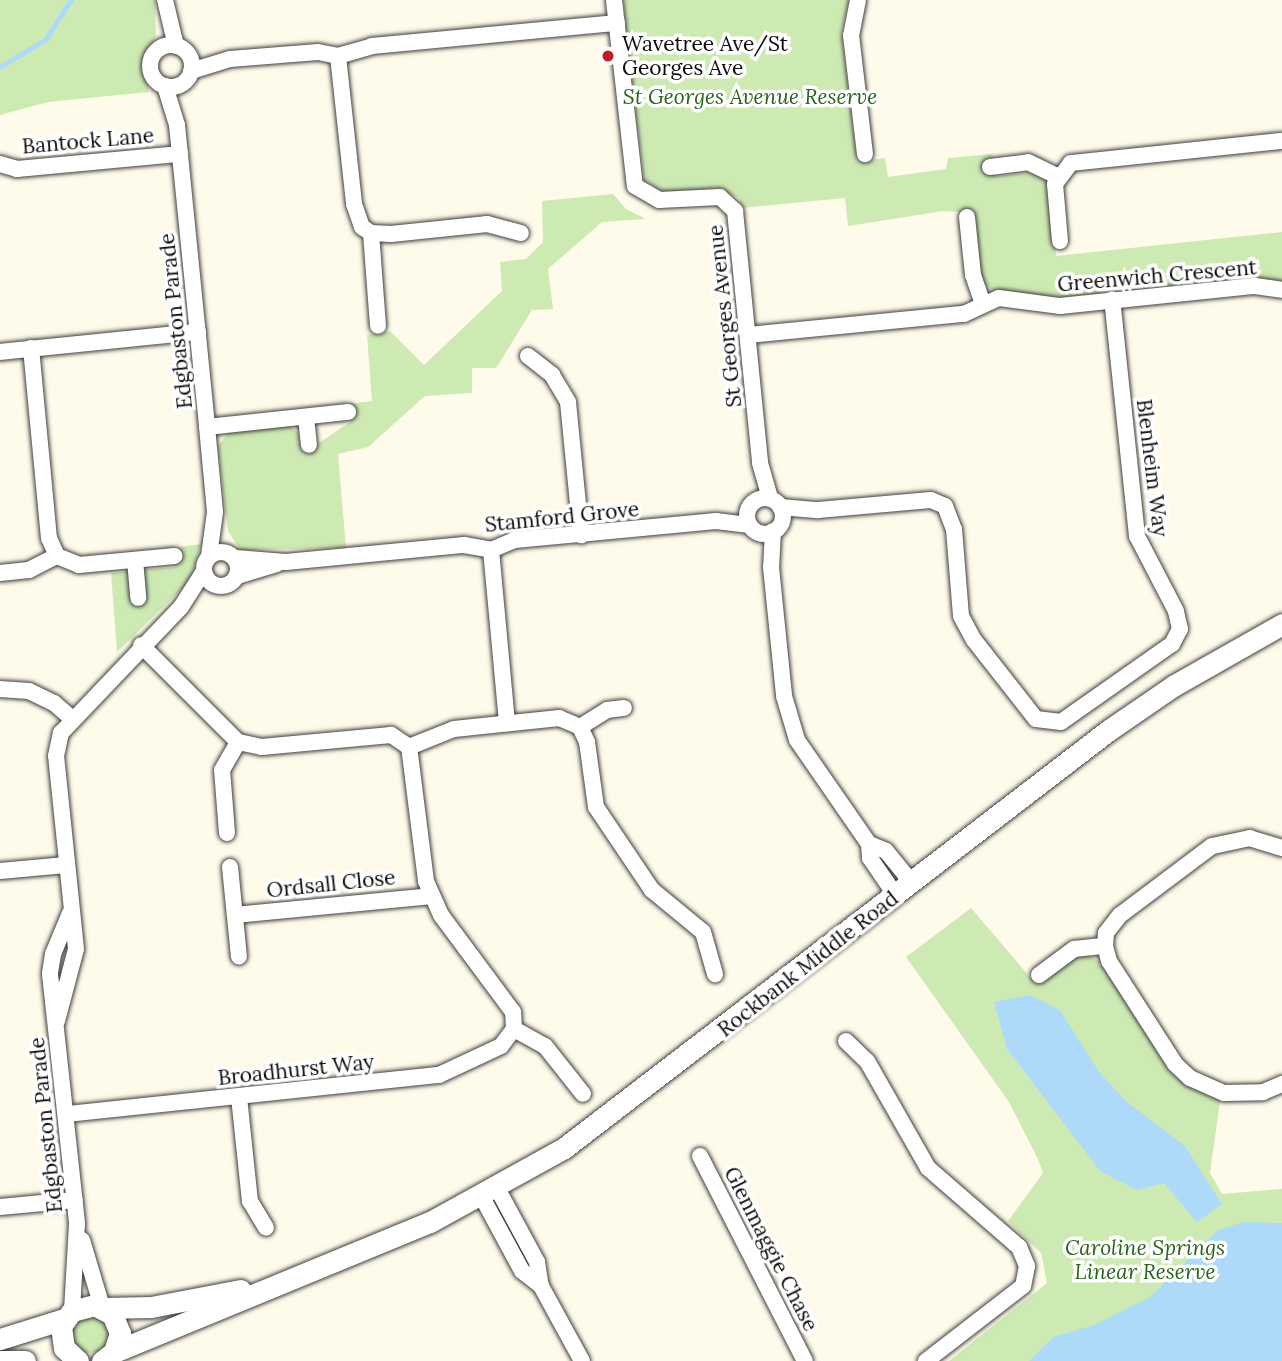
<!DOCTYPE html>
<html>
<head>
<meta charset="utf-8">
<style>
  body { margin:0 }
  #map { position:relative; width:1282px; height:1361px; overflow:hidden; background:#fffbea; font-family:Lora,serif }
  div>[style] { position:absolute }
  .green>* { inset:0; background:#ceeab3 }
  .round { border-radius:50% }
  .water>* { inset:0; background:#addaf8 }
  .stream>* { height:4.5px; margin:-2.25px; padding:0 2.25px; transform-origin:2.25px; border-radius:2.25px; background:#addaf8 }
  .roads { filter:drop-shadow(0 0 2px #3e3e3e) drop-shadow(0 0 2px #3e3e3e) }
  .minor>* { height:16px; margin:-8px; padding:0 8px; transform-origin:8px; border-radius:8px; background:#fff }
  .minor>.ring { margin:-8px; padding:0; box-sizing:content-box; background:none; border:16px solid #fff; border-radius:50% }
  .tertiary>* { height:21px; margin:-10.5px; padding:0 10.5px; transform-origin:10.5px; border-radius:10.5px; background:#fff }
  .dots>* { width:19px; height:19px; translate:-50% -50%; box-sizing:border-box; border:4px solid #fff; border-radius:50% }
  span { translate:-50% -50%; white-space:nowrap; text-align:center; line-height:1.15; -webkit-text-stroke:7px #fff; paint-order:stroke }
  .poi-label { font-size:21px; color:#0b0b0b }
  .left { translate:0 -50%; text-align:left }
  .park-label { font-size:21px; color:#29641b; font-style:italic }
  .street-label { font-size:21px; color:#0b0b0b }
</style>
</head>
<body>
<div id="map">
  <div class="green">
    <div style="clip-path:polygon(0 0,155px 0,156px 36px,143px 66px,149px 92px,48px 102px,0 115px)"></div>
    <div style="clip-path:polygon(623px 0,849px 0,841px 31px,857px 161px,885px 158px,888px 177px,946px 169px,948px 158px,992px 154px,996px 176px,1031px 173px,1048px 181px,1056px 256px,1282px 232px,1282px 282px,1259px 278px,1052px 298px,994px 291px,984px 284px,980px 274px,973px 213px,943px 211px,848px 226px,845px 198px,742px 208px,739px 198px,717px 188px,663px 192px,644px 179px)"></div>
    <div style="clip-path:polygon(613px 194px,626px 209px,646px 219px,602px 222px,548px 269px,553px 309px,532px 310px,496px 368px,472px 368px,472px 393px,425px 396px,368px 447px,338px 454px,346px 548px,240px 550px,228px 531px,218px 446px,229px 432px,290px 426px,298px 433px,301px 448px,316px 445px,350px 422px,348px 404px,372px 401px,367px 335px,390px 331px,424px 365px,502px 291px,500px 262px,526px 259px,543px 242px,542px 201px)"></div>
    <div style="clip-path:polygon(201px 544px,190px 581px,117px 652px,111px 573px,174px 567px,179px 547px)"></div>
    <div style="clip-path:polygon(971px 908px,1035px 983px,1079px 952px,1098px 960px,1173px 1071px,1190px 1087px,1220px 1101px,1210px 1173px,1222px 1194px,1282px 1189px,1282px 1361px,949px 1361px,1047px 1283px,1041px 1253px,1008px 1221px,1043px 1173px,1037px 1157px,1009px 1102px,906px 957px)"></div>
    <div class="round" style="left:71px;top:1315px;width:38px;height:38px"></div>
  </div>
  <div class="water">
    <div style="clip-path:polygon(1030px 995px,1060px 1010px,1099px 1072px,1127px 1102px,1185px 1146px,1222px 1204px,1197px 1222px,1164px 1183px,1137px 1190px,1101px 1172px,1007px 1049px,994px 1002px)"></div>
    <div style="clip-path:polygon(1243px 1222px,1282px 1223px,1282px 1361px,1029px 1361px,1053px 1337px,1094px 1325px,1150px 1297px,1218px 1230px)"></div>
  </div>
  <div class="stream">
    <div style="left:0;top:67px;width:52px;rotate:-31deg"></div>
    <div style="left:45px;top:40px;width:48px;rotate:-57deg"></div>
  </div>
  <div class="roads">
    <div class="minor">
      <div style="left:165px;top:0;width:47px;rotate:76.6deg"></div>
      <div style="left:614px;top:0;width:187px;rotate:83.6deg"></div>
      <div style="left:635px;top:186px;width:28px;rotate:30deg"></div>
      <div style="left:659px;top:200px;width:61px;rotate:-2.8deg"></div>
      <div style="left:720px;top:197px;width:21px;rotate:43deg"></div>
      <div style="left:735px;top:211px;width:253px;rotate:84.3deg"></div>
      <div style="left:760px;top:463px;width:37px;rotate:74deg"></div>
      <div style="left:858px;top:0;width:36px;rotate:101deg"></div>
      <div style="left:851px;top:35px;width:120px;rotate:83.3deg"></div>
      <div class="ring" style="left:150px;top:45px;width:26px;height:26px"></div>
      <div style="left:338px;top:56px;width:149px;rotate:83.8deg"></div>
      <div style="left:354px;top:204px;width:24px;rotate:71deg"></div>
      <div style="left:362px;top:227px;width:11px;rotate:34deg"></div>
      <div style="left:371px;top:233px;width:20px;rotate:3deg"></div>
      <div style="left:391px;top:234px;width:97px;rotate:-5.9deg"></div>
      <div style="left:487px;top:224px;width:35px;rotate:15deg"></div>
      <div style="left:191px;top:71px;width:41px;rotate:-17.1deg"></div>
      <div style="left:230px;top:59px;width:88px;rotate:-4.5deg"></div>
      <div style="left:318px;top:52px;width:20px;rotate:11deg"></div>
      <div style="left:338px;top:56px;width:35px;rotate:-16deg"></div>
      <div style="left:372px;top:46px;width:246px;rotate:-5.4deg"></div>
      <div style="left:165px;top:86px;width:41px;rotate:72.9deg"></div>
      <div style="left:177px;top:125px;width:303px;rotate:84.3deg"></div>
      <div style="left:207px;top:427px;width:85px;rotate:84.6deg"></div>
      <div style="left:215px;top:512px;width:44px;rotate:97.8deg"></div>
      <div style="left:0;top:164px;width:18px;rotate:16deg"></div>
      <div style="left:17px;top:169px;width:164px;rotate:-5.3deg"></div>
      <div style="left:990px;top:167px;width:38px;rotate:-7deg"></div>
      <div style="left:1028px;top:162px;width:32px;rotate:26deg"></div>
      <div style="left:967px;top:217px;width:58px;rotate:84.1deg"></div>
      <div style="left:973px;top:275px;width:31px;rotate:71deg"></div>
      <div style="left:371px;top:233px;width:93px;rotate:85.7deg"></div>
      <div style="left:1060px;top:241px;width:57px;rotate:-95deg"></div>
      <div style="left:1055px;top:184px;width:26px;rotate:-53deg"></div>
      <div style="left:1071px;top:163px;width:212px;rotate:-6deg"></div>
      <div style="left:748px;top:335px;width:217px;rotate:-5.6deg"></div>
      <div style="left:964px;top:314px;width:38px;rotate:-25deg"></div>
      <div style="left:999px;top:298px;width:62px;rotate:7.5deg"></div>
      <div style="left:1060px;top:306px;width:196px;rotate:-5.9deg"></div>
      <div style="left:1255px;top:286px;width:27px;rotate:8deg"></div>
      <div style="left:31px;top:348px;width:191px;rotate:84.6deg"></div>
      <div style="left:49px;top:538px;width:20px;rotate:66deg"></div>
      <div style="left:57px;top:556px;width:24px;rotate:22deg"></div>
      <div style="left:79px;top:565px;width:96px;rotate:-5.4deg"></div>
      <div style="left:0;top:352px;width:199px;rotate:-5.8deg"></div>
      <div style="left:528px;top:356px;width:31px;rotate:38deg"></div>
      <div style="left:552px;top:375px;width:31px;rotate:59deg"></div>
      <div style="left:568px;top:402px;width:134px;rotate:84.4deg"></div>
      <div style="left:306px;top:417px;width:28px;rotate:84deg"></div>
      <div style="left:207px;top:427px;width:142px;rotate:-6.1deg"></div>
      <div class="ring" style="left:747px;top:498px;width:20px;height:20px"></div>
      <div style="left:780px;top:507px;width:38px;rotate:5deg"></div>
      <div style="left:818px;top:510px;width:113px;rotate:-5.1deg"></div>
      <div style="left:931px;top:500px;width:15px;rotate:23deg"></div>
      <div style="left:945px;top:506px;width:25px;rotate:69deg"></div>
      <div style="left:954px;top:529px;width:87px;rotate:85.4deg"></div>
      <div style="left:961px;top:616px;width:27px;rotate:62deg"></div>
      <div style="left:974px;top:640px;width:100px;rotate:51.9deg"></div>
      <div style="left:1036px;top:719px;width:25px;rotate:7deg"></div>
      <div style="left:1061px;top:722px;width:136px;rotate:-35.1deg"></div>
      <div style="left:1172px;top:644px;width:17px;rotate:-62deg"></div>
      <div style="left:1180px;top:629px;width:18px;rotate:-103deg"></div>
      <div style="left:1176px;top:611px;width:85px;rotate:-117.5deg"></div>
      <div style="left:1137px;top:536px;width:238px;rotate:-96deg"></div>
      <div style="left:773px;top:531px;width:36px;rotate:93deg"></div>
      <div style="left:771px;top:567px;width:130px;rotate:84.2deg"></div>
      <div style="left:784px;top:696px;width:46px;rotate:73.5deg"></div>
      <div style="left:797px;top:740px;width:126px;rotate:55.3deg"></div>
      <div style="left:869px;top:844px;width:14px;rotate:86deg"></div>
      <div style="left:870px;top:858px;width:46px;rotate:55.6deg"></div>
      <div style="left:491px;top:550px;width:174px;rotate:84.7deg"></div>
      <div class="ring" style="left:204px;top:552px;width:18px;height:18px"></div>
      <div style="left:235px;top:558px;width:51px;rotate:4.5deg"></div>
      <div style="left:286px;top:562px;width:179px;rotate:-5.5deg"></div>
      <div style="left:464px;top:545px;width:27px;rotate:10deg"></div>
      <div style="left:491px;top:550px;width:26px;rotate:-23deg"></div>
      <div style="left:515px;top:540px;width:202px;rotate:-5.4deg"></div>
      <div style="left:716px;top:521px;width:34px;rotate:7deg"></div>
      <div style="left:135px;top:560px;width:38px;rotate:85deg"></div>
      <div style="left:0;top:573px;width:29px;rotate:-6deg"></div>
      <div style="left:29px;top:570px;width:31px;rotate:-27deg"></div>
      <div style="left:237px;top:576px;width:42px;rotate:-16.7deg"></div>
      <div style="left:0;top:689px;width:29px;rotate:4deg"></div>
      <div style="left:29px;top:691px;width:28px;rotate:26deg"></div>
      <div style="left:54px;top:703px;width:23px;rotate:41deg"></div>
      <div style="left:580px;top:727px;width:32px;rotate:-32deg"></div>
      <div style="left:607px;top:710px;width:17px;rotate:-7deg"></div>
      <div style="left:409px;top:747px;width:48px;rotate:-21.8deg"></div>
      <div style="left:454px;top:729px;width:106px;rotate:-6deg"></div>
      <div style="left:559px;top:718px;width:23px;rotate:23deg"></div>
      <div style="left:580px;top:727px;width:17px;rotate:65deg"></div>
      <div style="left:587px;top:742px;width:66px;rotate:82.1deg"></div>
      <div style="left:596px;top:807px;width:100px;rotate:56deg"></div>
      <div style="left:652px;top:890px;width:66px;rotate:39.5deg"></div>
      <div style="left:703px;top:932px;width:44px;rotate:74.1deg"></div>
      <div style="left:227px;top:833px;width:63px;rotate:-94.5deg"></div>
      <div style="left:222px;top:770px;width:32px;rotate:-60deg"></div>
      <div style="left:869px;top:844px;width:18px;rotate:22deg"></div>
      <div style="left:886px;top:851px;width:41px;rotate:50.9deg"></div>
      <div style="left:1282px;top:848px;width:34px;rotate:-163deg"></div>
      <div style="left:1250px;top:838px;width:39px;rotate:168deg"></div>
      <div style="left:1212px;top:846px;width:115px;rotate:143.1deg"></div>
      <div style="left:1120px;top:915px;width:23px;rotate:128deg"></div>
      <div style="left:1106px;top:933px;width:13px;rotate:94deg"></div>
      <div style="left:1105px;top:946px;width:16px;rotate:75deg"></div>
      <div style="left:1109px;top:961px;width:122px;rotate:57.3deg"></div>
      <div style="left:1175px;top:1064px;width:21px;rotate:43deg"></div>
      <div style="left:1190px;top:1078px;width:37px;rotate:24deg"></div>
      <div style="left:1224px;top:1093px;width:39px;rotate:-1deg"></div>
      <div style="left:1263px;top:1092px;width:21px;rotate:-23deg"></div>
      <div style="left:230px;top:867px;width:90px;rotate:84.3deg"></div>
      <div style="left:0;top:871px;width:66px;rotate:-5.2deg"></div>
      <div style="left:70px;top:913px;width:44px;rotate:112.5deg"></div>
      <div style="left:53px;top:954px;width:20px;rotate:99deg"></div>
      <div style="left:50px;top:974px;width:251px;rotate:83.8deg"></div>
      <div style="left:77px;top:1224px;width:87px;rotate:93.3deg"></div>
      <div style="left:235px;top:915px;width:198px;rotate:-5.5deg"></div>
      <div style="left:1039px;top:975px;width:44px;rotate:-36.6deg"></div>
      <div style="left:1074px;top:949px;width:31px;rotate:-6deg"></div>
      <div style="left:57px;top:1021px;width:74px;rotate:-75.2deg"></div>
      <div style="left:76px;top:949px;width:194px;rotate:-95.9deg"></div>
      <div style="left:56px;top:756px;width:24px;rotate:-78deg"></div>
      <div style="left:61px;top:733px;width:174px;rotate:-46.4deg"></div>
      <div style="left:181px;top:607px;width:43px;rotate:-57.4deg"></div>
      <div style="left:514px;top:1029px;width:35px;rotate:29deg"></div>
      <div style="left:545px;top:1046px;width:61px;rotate:51.6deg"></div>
      <div style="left:846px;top:1041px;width:29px;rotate:44deg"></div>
      <div style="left:867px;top:1061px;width:123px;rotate:60.3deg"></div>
      <div style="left:928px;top:1168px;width:121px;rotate:41deg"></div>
      <div style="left:1019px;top:1247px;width:21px;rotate:67deg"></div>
      <div style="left:1027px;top:1266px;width:20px;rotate:101deg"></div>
      <div style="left:1023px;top:1286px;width:123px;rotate:142.3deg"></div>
      <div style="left:239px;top:1097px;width:105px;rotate:84deg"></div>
      <div style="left:250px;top:1201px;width:31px;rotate:59deg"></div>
      <div style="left:67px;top:1114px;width:374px;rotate:-6deg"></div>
      <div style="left:439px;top:1075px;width:68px;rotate:-25.1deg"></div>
      <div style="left:501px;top:1046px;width:21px;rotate:-53deg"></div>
      <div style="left:514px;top:1029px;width:17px;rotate:-93deg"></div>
      <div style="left:513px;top:1012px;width:121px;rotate:-126.6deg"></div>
      <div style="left:441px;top:915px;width:37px;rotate:-114deg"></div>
      <div style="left:426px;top:881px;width:135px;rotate:-97.2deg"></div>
      <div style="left:409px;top:747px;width:22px;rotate:-146deg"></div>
      <div style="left:391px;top:735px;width:130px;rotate:174.7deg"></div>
      <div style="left:262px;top:747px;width:25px;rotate:-168deg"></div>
      <div style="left:238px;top:742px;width:137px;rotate:-135deg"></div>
      <div style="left:700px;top:1156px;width:230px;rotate:62.9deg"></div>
      <div style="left:497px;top:1188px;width:84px;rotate:61.6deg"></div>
      <div style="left:537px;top:1262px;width:24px;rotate:81deg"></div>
      <div style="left:541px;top:1286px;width:85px;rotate:61.3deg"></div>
      <div style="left:482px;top:1197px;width:84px;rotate:61.6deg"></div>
      <div style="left:522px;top:1271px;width:24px;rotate:38deg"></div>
      <div style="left:0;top:1207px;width:75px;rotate:-5.3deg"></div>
      <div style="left:82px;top:1240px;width:70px;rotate:73.4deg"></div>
    </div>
    <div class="tertiary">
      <div style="left:104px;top:1308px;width:47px;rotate:-1.2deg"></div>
      <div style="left:151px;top:1307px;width:91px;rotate:-10.8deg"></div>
      <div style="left:0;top:1339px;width:67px;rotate:-17.4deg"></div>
      <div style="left:114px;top:1352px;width:342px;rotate:-22.4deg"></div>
      <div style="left:430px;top:1222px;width:153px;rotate:-28.9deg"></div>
      <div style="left:564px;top:1148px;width:687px;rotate:-37.49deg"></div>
      <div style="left:1109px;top:730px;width:78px;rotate:-34.5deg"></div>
      <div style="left:1173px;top:686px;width:125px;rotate:-29.6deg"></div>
      <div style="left:0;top:1361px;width:25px"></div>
      <div style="left:78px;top:1361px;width:19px;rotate:-137deg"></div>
      <div style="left:64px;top:1348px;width:22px;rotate:-98deg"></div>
      <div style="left:61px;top:1326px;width:19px;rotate:-54deg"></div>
      <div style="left:72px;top:1311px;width:23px;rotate:-15deg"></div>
      <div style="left:94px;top:1305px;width:20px;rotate:27deg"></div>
      <div style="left:112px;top:1314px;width:21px;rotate:67deg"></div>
      <div style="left:120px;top:1333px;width:20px;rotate:108deg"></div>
      <div style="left:114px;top:1352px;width:15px;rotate:143deg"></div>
    </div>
  </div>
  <div class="dots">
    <div style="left:608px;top:56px;background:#bf2025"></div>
  </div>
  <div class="poi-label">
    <span class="left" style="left:622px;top:56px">Wavetree Ave/St<br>Georges Ave</span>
  </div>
  <div class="park-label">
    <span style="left:750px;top:97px">St Georges Avenue Reserve</span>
    <span style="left:1145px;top:1260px">Caroline Springs<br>Linear Reserve</span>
  </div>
  <div class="street-label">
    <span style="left:88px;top:141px;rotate:-5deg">Bantock Lane</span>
    <span style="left:1157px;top:276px;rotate:-5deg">Greenwich Crescent</span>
    <span style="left:725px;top:316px;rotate:-96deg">St Georges Avenue</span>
    <span style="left:176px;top:321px;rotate:-96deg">Edgbaston Parade</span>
    <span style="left:1152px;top:468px;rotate:83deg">Blenheim Way</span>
    <span style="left:562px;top:517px;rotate:-6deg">Stamford Grove</span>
    <span style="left:331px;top:884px;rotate:-6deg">Ordsall Close</span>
    <span style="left:808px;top:964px;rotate:-38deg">Rockbank Middle Road</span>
    <span style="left:296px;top:1070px;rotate:-6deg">Broadhurst Way</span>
    <span style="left:46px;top:1125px;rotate:-96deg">Edgbaston Parade</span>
    <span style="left:771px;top:1249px;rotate:63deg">Glenmaggie Chase</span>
  </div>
</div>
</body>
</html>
